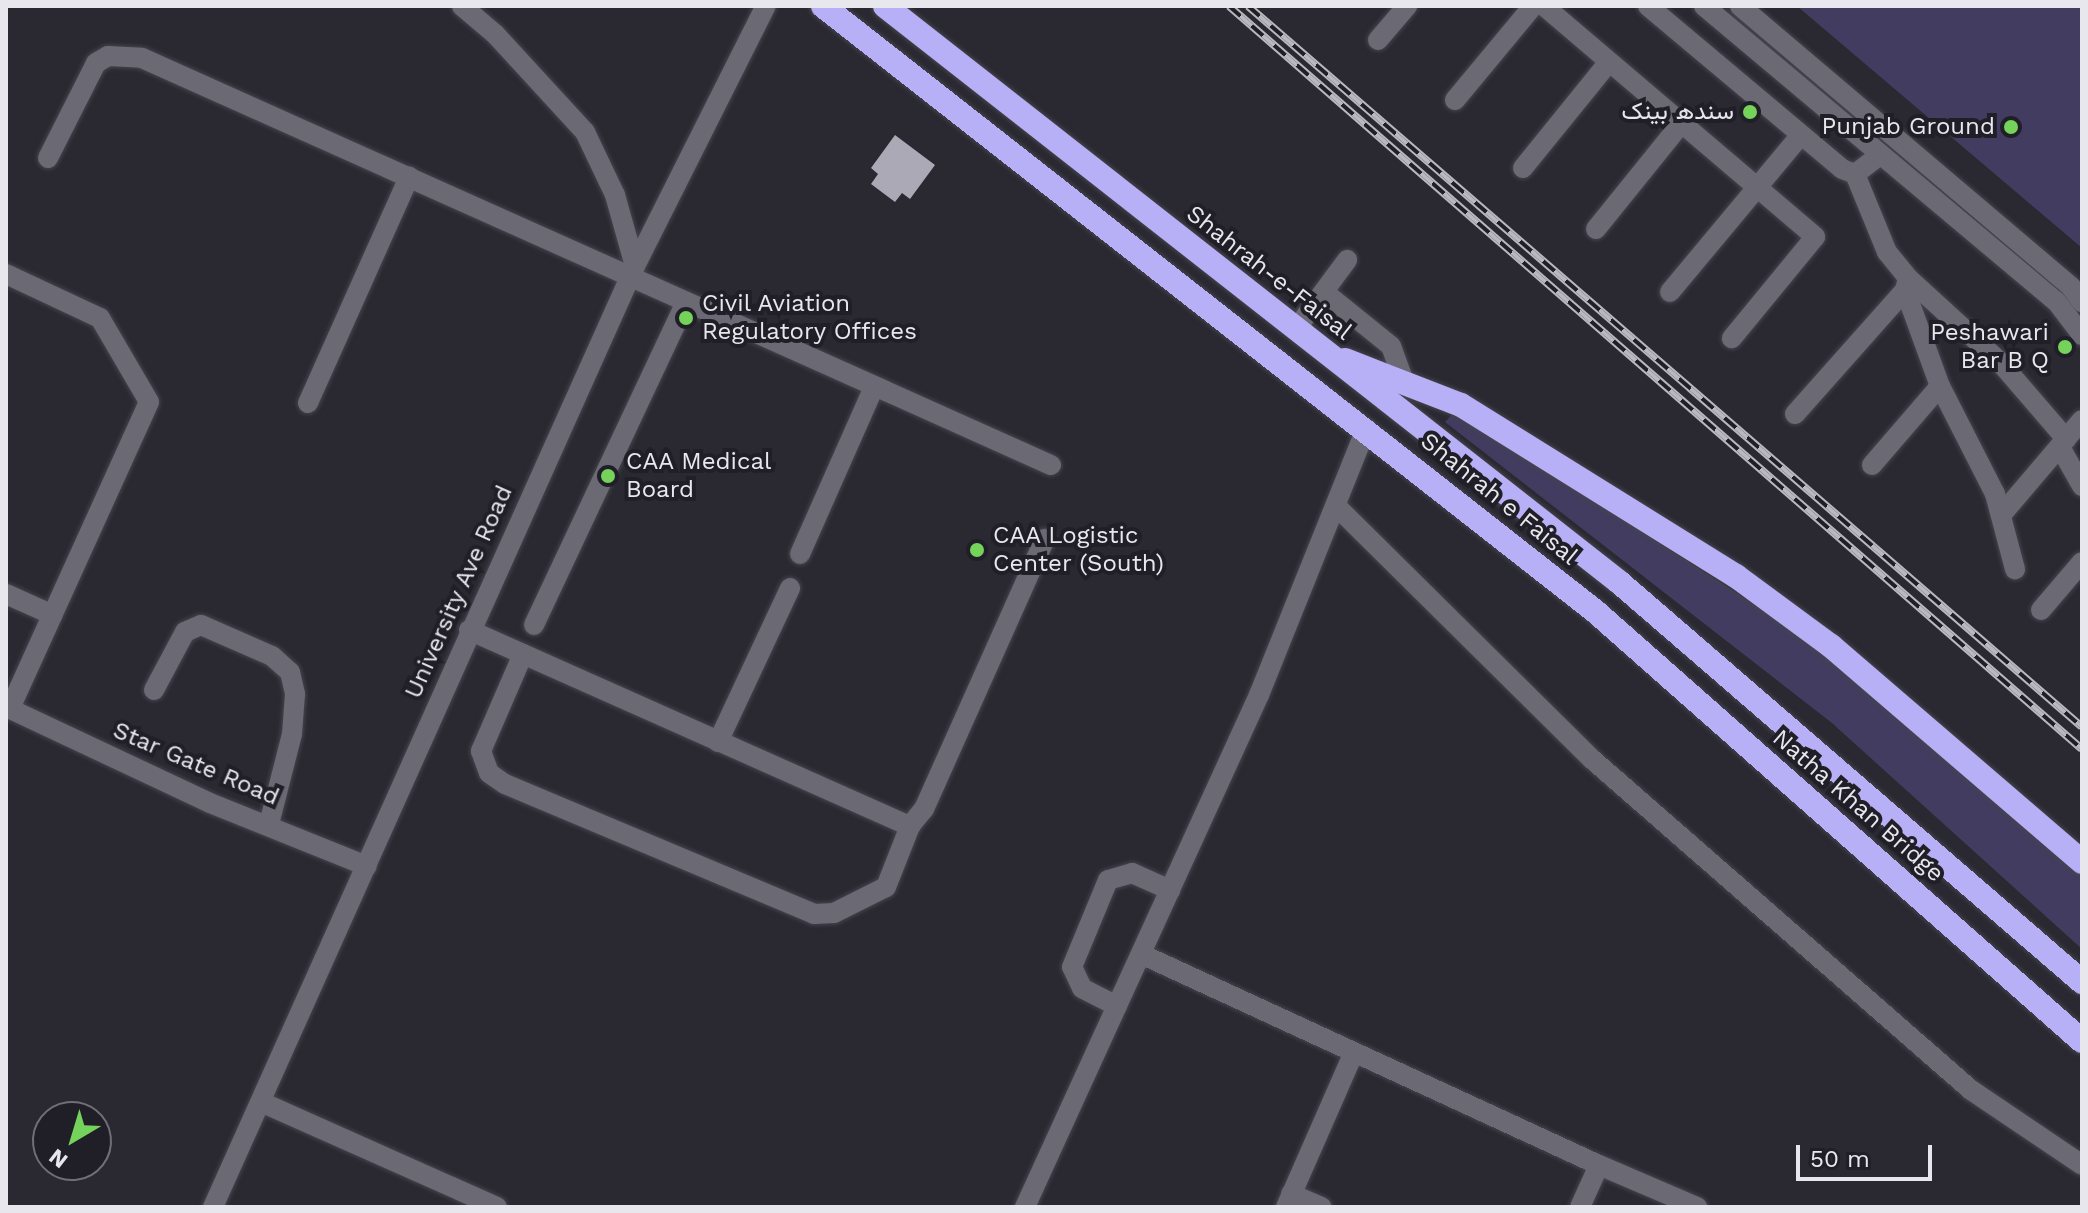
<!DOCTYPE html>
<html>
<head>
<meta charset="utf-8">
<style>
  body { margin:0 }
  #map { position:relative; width:2088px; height:1213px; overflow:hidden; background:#2a2932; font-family:"Work Sans",Vazirmatn,sans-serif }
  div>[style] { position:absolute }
  .green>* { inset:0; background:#423d60 }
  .building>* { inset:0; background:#aaa9b5 }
  .roads { filter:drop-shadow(0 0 2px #45444d) drop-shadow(0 0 2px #45444d) }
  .minor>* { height:20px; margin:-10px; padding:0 10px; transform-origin:10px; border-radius:10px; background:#6a6974 }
  .highway>* { height:24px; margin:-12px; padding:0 12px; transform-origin:12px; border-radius:12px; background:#b8b0f6 }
  .rail>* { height:8px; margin-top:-4px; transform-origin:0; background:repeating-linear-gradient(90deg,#201f28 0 15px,#b9b8bf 0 30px); box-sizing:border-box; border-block:2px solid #b9b8bf }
  .dots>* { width:22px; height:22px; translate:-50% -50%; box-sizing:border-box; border:4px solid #201f28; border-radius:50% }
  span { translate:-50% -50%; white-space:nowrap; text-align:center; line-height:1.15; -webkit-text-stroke:8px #201f28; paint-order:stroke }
  .poi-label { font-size:24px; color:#e8e7ed }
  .right { translate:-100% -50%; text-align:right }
  .left { translate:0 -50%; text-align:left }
  .street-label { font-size:24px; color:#e8e7ed }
  .frame { position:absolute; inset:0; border:8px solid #e8e7ed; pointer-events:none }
  .north { position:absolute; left:32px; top:1101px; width:80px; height:80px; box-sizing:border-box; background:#201f28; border:2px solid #706f77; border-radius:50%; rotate:218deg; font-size:22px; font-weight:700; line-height:32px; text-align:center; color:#e8e7ed }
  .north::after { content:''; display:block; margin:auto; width:28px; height:36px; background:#75d25b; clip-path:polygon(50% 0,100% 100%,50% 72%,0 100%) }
  .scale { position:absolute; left:1796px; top:1145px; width:136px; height:36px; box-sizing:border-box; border:4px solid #e8e7ed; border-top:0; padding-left:10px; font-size:24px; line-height:28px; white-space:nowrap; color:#e8e7ed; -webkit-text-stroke:6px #201f28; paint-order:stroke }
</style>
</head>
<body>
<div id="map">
  <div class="green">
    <div style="clip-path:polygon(1797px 6px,2082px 6px,2082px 248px)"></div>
    <div style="clip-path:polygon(1455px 411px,1831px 654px,2082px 875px,2082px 949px,1832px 723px,1445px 422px)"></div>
  </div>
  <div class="building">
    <div style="clip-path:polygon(895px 135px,935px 165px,910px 199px,902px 193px,895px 202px,871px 184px,878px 174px,871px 168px)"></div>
  </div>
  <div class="roads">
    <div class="minor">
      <div style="left:462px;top:6px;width:43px;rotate:40.3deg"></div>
      <div style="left:495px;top:34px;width:133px;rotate:47.4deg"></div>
      <div style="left:585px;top:132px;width:70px;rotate:64.5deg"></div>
      <div style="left:615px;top:195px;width:74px;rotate:74.3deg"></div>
      <div style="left:1544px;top:6px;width:356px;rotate:40.4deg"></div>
      <div style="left:1815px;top:237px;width:131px;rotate:129.4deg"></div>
      <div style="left:1648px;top:6px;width:253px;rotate:40deg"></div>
      <div style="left:1842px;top:169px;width:14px;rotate:21deg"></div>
      <div style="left:1855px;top:174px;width:31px;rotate:-37deg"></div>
      <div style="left:1704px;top:6px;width:459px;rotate:40deg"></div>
      <div style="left:2056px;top:301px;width:43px;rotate:52.6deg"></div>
      <div style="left:1740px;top:6px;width:434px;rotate:40.3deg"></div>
      <div style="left:2071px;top:287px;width:19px;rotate:54deg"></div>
      <div style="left:1378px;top:40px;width:45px;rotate:-49.5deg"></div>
      <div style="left:1455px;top:100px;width:122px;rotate:-50.3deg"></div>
      <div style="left:48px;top:158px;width:106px;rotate:-63.2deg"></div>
      <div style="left:96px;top:63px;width:14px;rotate:-30deg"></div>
      <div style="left:108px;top:56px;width:34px;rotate:3deg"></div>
      <div style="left:142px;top:58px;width:996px;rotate:24.12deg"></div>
      <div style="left:1523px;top:168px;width:135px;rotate:-51deg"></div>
      <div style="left:1855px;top:174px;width:84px;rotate:67.7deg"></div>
      <div style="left:1887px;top:252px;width:33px;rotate:51deg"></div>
      <div style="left:1908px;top:278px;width:123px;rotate:42.4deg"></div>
      <div style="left:1999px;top:361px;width:103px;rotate:49.3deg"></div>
      <div style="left:1596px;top:229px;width:134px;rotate:-51.1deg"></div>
      <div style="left:6px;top:274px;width:104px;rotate:25.1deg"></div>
      <div style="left:100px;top:318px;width:97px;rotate:59.7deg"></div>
      <div style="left:149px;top:402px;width:337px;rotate:114.4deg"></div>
      <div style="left:1905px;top:290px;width:102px;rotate:70deg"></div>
      <div style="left:1940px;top:386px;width:121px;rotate:63deg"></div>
      <div style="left:1995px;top:494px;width:78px;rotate:75.1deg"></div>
      <div style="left:1324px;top:292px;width:86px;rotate:38.9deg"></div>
      <div style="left:1391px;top:346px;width:35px;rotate:70deg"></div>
      <div style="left:1670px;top:292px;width:202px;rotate:-50.2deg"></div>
      <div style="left:1296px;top:329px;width:86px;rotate:-53.5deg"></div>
      <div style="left:308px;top:403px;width:248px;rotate:-65.9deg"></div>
      <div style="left:1795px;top:414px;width:166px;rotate:-48.4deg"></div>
      <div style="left:1905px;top:290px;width:12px;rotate:-76deg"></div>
      <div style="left:2060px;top:447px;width:45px;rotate:60.6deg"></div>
      <div style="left:1872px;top:465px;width:104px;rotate:-49.3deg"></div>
      <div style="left:1336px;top:506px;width:361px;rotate:44.7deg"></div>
      <div style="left:1593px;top:760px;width:502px;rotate:41.12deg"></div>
      <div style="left:1971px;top:1090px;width:134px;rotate:34deg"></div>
      <div style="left:2002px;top:514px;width:123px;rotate:-49.6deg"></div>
      <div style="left:800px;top:554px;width:180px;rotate:-66.1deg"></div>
      <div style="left:6px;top:594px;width:51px;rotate:24.1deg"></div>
      <div style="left:2041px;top:610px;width:63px;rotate:-49.5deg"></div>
      <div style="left:534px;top:625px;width:357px;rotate:-64.8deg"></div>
      <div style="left:469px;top:630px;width:483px;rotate:24deg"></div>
      <div style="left:910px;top:826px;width:22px;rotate:-51deg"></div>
      <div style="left:924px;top:809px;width:296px;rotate:-65.9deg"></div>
      <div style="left:523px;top:654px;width:106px;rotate:113.4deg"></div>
      <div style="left:481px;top:751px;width:23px;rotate:70deg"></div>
      <div style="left:489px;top:773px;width:19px;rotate:35deg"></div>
      <div style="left:505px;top:784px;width:335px;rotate:22.8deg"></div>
      <div style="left:814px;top:914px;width:20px;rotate:-3deg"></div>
      <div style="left:834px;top:913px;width:58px;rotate:-26.6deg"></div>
      <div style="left:886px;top:887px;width:66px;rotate:-68.5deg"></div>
      <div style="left:154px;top:690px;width:66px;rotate:-61.9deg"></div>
      <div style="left:185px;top:632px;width:17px;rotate:-24deg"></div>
      <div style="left:201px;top:625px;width:77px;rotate:23.6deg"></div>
      <div style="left:272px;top:656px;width:24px;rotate:42deg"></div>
      <div style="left:290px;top:672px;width:23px;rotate:77deg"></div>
      <div style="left:295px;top:694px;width:40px;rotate:94.3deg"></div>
      <div style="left:292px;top:734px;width:93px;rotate:104.3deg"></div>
      <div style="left:6px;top:707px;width:225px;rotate:25.2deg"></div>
      <div style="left:210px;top:803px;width:169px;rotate:21.9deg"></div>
      <div style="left:718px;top:742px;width:170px;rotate:-64.9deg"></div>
      <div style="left:1141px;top:954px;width:504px;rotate:24.74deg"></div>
      <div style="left:1599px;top:1165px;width:46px;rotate:114.3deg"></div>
      <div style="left:1117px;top:1006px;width:39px;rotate:-153deg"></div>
      <div style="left:1082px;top:988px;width:23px;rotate:-115deg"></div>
      <div style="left:1072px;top:967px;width:94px;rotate:-67.5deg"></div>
      <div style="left:1108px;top:880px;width:25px;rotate:-16deg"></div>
      <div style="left:1132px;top:873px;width:42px;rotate:24.1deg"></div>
      <div style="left:261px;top:1102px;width:258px;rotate:24deg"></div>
      <div style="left:1599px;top:1165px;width:107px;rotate:23.2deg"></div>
      <div style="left:1291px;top:1194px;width:33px;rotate:23deg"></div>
      <div style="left:213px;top:1207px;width:1031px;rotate:-65.85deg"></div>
      <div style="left:635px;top:266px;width:291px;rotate:-63.3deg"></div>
      <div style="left:1025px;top:1207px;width:563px;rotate:-65.44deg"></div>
      <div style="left:1259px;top:695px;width:287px;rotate:-68.1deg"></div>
      <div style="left:1286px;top:1207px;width:169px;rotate:-66.3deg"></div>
    </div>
    <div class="highway">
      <div style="left:823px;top:6px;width:982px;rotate:38.09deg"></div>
      <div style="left:1596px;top:612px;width:648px;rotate:41.44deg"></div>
      <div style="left:885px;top:6px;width:933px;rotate:38.12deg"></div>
      <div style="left:1619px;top:582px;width:612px;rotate:40.82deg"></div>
      <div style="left:1345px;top:360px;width:124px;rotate:21.2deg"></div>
      <div style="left:1461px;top:405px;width:324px;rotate:31.9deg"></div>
      <div style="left:1736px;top:576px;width:118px;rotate:36.4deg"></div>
      <div style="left:1831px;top:646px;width:331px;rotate:40.7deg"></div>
    </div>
  </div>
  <div class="rail">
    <div style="left:1229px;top:6px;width:1131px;rotate:41.06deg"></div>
    <div style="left:1248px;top:6px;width:1102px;rotate:40.84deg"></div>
  </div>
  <div class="dots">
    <div style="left:1750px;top:112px;background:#75d25b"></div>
    <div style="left:2011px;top:127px;background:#75d25b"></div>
    <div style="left:686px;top:318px;background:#75d25b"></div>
    <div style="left:2065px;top:347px;background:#75d25b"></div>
    <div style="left:608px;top:476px;background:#75d25b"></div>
    <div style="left:977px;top:550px;background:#75d25b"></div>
  </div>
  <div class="poi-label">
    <span class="right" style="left:1734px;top:112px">سندھ بینک</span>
    <span class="right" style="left:1995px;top:127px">Punjab Ground</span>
    <span class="left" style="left:702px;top:318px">Civil Aviation<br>Regulatory Offices</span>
    <span class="right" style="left:2049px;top:347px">Peshawari<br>Bar B Q</span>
    <span class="left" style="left:626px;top:476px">CAA Medical<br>Board</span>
    <span class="left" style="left:993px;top:550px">CAA Logistic<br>Center (South)</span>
  </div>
  <div class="street-label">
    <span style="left:1269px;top:273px;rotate:38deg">Shahrah-e-Faisal</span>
    <span style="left:1499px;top:499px;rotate:39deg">Shahrah e Faisal</span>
    <span style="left:459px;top:592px;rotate:-66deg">University Ave Road</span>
    <span style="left:196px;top:764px;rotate:23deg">Star Gate Road</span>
    <span style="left:1858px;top:806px;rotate:41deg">Natha Khan Bridge</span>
  </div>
  <div class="frame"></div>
  <div class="north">N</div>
  <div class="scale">50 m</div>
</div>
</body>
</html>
